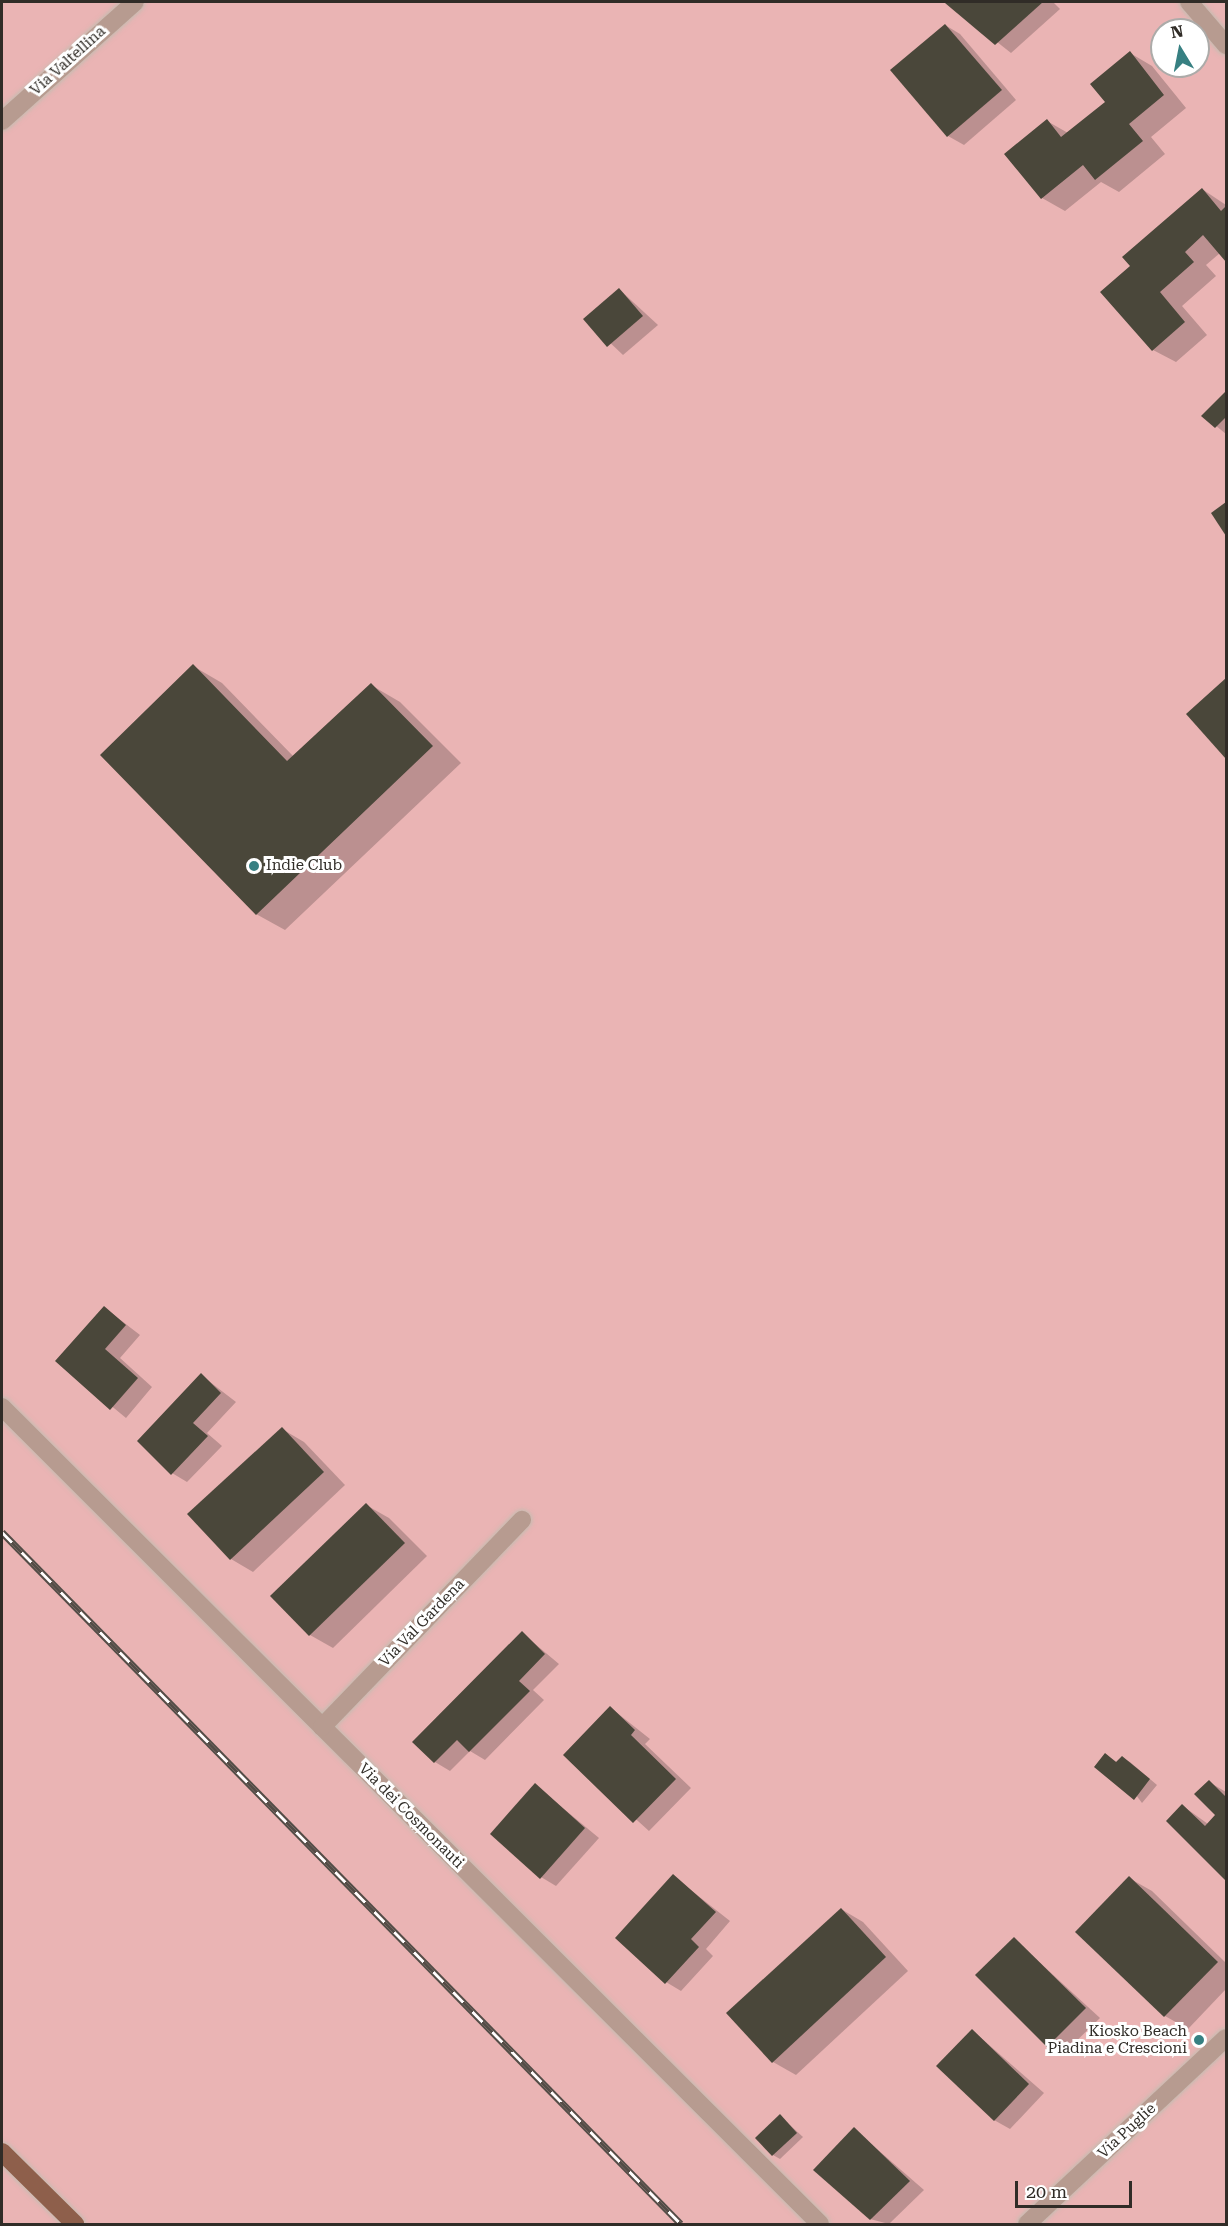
<!DOCTYPE html>
<html>
<head>
<meta charset="utf-8">
<style>
  body { margin:0 }
  #map { position:relative; width:1228px; height:2226px; overflow:hidden; background:#ece0d4; font-family:"Roboto Serif",serif }
  div>[style] { position:absolute }
  .green>* { inset:0; background:#eab4b4 }
  .shadow>* { inset:0; background:#0003 }
  .building>* { inset:0; background:#4a473a }
  .roads { filter:drop-shadow(0 0 2px #c6bcb1) drop-shadow(0 0 2px #c6bcb1) }
  .minor>* { height:18px; margin:-9px; padding:0 9px; transform-origin:9px; border-radius:9px; background:#b79b90 }
  .major>* { height:18px; margin:-9px; padding:0 9px; transform-origin:9px; border-radius:9px; background:#8e5f4b }
  .rail>* { height:7px; margin-top:-3.5px; transform-origin:0; background:repeating-linear-gradient(90deg,#fff 0 14px,#534d47 0 28px); box-sizing:border-box; border-block:2px solid #534d47 }
  .dots>* { width:16px; height:16px; translate:-50% -50%; box-sizing:border-box; border:3px solid #fff; border-radius:50% }
  span { translate:-50% -50%; white-space:nowrap; text-align:center; line-height:1.15; -webkit-text-stroke:6px #fff; paint-order:stroke }
  .street-label { font-size:15px; color:#302c27 }
  .poi-label { font-size:15px; color:#302c27 }
  .left { translate:0 -50%; text-align:left }
  .right { translate:-100% -50%; text-align:right }
  .frame { position:absolute; inset:0; border:3px solid #302c27; pointer-events:none }
  .north { position:absolute; left:1150px; top:18px; width:60px; height:60px; box-sizing:border-box; background:#fff; border:2px solid #acaba9; border-radius:50%; rotate:350deg; font-size:16px; font-weight:700; line-height:24px; text-align:center; color:#302c27 }
  .north::after { content:''; display:block; margin:auto; width:21px; height:27px; background:#378082; clip-path:polygon(50% 0,100% 100%,50% 72%,0 100%) }
  .scale { position:absolute; left:1015px; top:2181px; width:117px; height:27px; box-sizing:border-box; border:3px solid #302c27; border-top:0; padding-left:8px; font-size:18px; line-height:21px; white-space:nowrap; color:#302c27; -webkit-text-stroke:4px #fff; paint-order:stroke }
</style>
</head>
<body>
<div id="map">
  <div class="green">
    <div style="clip-path:polygon(evenodd,2px 2px,1226px 2px,1226px 2224px,2px 2224px,2px 2px,1162px 30px,1198px 30px,1198px 66px,1162px 66px,1162px 30px)"></div>
  </div>
  <div class="shadow">
    <div style="clip-path:polygon(1053px 2px,1060px 9px,1011px 53px,948px 3px)"></div>
    <div style="clip-path:polygon(945px 25px,960px 34px,1016px 100px,964px 145px,948px 136px,892px 70px)"></div>
    <div style="clip-path:polygon(1130px 53px,1152px 66px,1186px 108px,1151px 137px,1165px 154px,1119px 192px,1101px 182px,1065px 211px,1042px 198px,1006px 154px,1047px 121px,1068px 133px,1107px 102px)"></div>
    <div style="clip-path:polygon(1202px 189px,1226px 205px,1226px 260px,1220px 253px,1206px 265px,1216px 276px,1182px 306px,1207px 335px,1176px 362px,1153px 350px,1132px 266px)"></div>
    <div style="clip-path:polygon(620px 290px,658px 325px,623px 355px,585px 319px)"></div>
    <div style="clip-path:polygon(1226px 393px,1226px 434px,1204px 416px)"></div>
    <div style="clip-path:polygon(193px 666px,222px 683px,294px 757px,371px 685px,400px 702px,461px 763px,285px 930px,256px 914px)"></div>
    <div style="clip-path:polygon(1226px 680px,1226px 757px,1188px 714px)"></div>
    <div style="clip-path:polygon(105px 1308px,140px 1335px,120px 1358px,152px 1387px,126px 1418px,57px 1361px)"></div>
    <div style="clip-path:polygon(201px 1375px,236px 1402px,207px 1433px,222px 1446px,187px 1482px,172px 1473px)"></div>
    <div style="clip-path:polygon(282px 1429px,304px 1442px,345px 1485px,253px 1572px,231px 1559px)"></div>
    <div style="clip-path:polygon(366px 1505px,389px 1518px,427px 1556px,333px 1648px,310px 1635px,273px 1596px)"></div>
    <div style="clip-path:polygon(522px 1633px,559px 1664px,533px 1690px,544px 1700px,485px 1760px,470px 1751px,450px 1771px,435px 1762px)"></div>
    <div style="clip-path:polygon(611px 1708px,650px 1739px,645px 1744px,691px 1788px,649px 1831px,565px 1755px)"></div>
    <div style="clip-path:polygon(1106px 1755px,1118px 1763px,1122px 1758px,1130px 1762px,1157px 1785px,1142px 1803px)"></div>
    <div style="clip-path:polygon(1209px 1782px,1226px 1792px,1226px 1879px,1168px 1820px,1183px 1806px,1208px 1824px,1217px 1815px)"></div>
    <div style="clip-path:polygon(535px 1785px,599px 1838px,556px 1886px,541px 1877px)"></div>
    <div style="clip-path:polygon(673px 1876px,730px 1921px,706px 1949px,713px 1956px,681px 1991px,666px 1982px)"></div>
    <div style="clip-path:polygon(1129px 1878px,1152px 1891px,1226px 1963px,1226px 1989px,1188px 2029px,1165px 2016px,1077px 1932px)"></div>
    <div style="clip-path:polygon(841px 1909px,863px 1922px,908px 1971px,796px 2075px,773px 2062px,728px 2013px)"></div>
    <div style="clip-path:polygon(1014px 1939px,1100px 2018px,1063px 2054px,1048px 2046px)"></div>
    <div style="clip-path:polygon(973px 2031px,1044px 2093px,1010px 2129px,994px 2120px)"></div>
    <div style="clip-path:polygon(780px 2116px,803px 2137px,780px 2159px,773px 2155px)"></div>
    <div style="clip-path:polygon(854px 2129px,924px 2190px,889px 2224px,870px 2219px)"></div>
  </div>
  <div class="building">
    <div style="clip-path:polygon(1043px 2px,995px 45px,945px 3px,947px 2px)"></div>
    <div style="clip-path:polygon(945px 24px,1002px 90px,947px 137px,890px 70px)"></div>
    <div style="clip-path:polygon(1130px 51px,1164px 95px,1129px 124px,1143px 141px,1095px 180px,1083px 165px,1041px 199px,1004px 154px,1047px 119px,1061px 137px,1105px 102px,1090px 84px)"></div>
    <div style="clip-path:polygon(1202px 188px,1221px 211px,1226px 206px,1226px 262px,1203px 235px,1185px 252px,1194px 262px,1160px 292px,1185px 322px,1152px 351px,1100px 292px,1130px 266px,1122px 257px)"></div>
    <div style="clip-path:polygon(619px 288px,643px 316px,607px 347px,583px 319px)"></div>
    <div style="clip-path:polygon(1226px 391px,1226px 417px,1215px 428px,1201px 416px)"></div>
    <div style="clip-path:polygon(1226px 502px,1226px 536px,1211px 513px)"></div>
    <div style="clip-path:polygon(193px 664px,287px 761px,371px 683px,433px 746px,256px 915px,100px 755px)"></div>
    <div style="clip-path:polygon(1226px 678px,1226px 759px,1186px 714px)"></div>
    <div style="clip-path:polygon(104px 1306px,126px 1325px,105px 1349px,138px 1378px,110px 1410px,55px 1361px)"></div>
    <div style="clip-path:polygon(201px 1373px,221px 1393px,193px 1423px,208px 1436px,171px 1475px,137px 1441px)"></div>
    <div style="clip-path:polygon(282px 1427px,324px 1472px,230px 1560px,187px 1514px)"></div>
    <div style="clip-path:polygon(366px 1503px,405px 1543px,309px 1636px,270px 1596px)"></div>
    <div style="clip-path:polygon(522px 1631px,545px 1654px,519px 1681px,530px 1691px,469px 1752px,457px 1740px,434px 1763px,412px 1742px)"></div>
    <div style="clip-path:polygon(610px 1706px,635px 1730px,631px 1735px,676px 1779px,633px 1823px,563px 1755px)"></div>
    <div style="clip-path:polygon(1105px 1753px,1116px 1762px,1122px 1756px,1150px 1779px,1134px 1800px,1094px 1767px)"></div>
    <div style="clip-path:polygon(1209px 1780px,1226px 1797px,1226px 1881px,1166px 1821px,1182px 1804px,1205px 1826px,1215px 1815px,1194px 1794px)"></div>
    <div style="clip-path:polygon(535px 1783px,585px 1828px,540px 1879px,490px 1834px)"></div>
    <div style="clip-path:polygon(673px 1874px,716px 1912px,691px 1939px,699px 1947px,665px 1984px,615px 1938px)"></div>
    <div style="clip-path:polygon(1129px 1876px,1218px 1962px,1164px 2017px,1075px 1932px)"></div>
    <div style="clip-path:polygon(841px 1908px,886px 1957px,772px 2063px,726px 2013px)"></div>
    <div style="clip-path:polygon(1014px 1937px,1086px 2008px,1047px 2047px,975px 1975px)"></div>
    <div style="clip-path:polygon(972px 2029px,1029px 2084px,994px 2121px,936px 2066px)"></div>
    <div style="clip-path:polygon(780px 2114px,797px 2133px,772px 2156px,755px 2138px)"></div>
    <div style="clip-path:polygon(854px 2127px,910px 2181px,870px 2220px,813px 2170px)"></div>
  </div>
  <div class="roads">
    <div class="minor">
      <div style="left:1189px;top:2px;width:57px;rotate:49.3deg"></div>
      <div style="left:2px;top:121px;width:178px;rotate:-41.8deg"></div>
      <div style="left:2px;top:1407px;width:1156px;rotate:44.96deg"></div>
      <div style="left:322px;top:1727px;width:288px;rotate:-46deg"></div>
      <div style="left:1027px;top:2224px;width:272px;rotate:-43.1deg"></div>
    </div>
    <div class="major">
      <div style="left:2px;top:2152px;width:103px;rotate:44.6deg"></div>
    </div>
  </div>
  <div class="rail">
    <div style="left:2px;top:1532px;width:969px;rotate:45.54deg"></div>
  </div>
  <div class="dots">
    <div style="left:254px;top:866px;background:#378082"></div>
    <div style="left:1199px;top:2040px;background:#378082"></div>
  </div>
  <div class="street-label">
    <span style="left:68px;top:61px;rotate:-42deg">Via Valtellina</span>
    <span style="left:422px;top:1623px;rotate:-46deg">Via Val Gardena</span>
    <span style="left:411px;top:1816px;rotate:45deg">Via dei Cosmonauti</span>
    <span style="left:1127px;top:2131px;rotate:-43deg">Via Puglie</span>
  </div>
  <div class="poi-label">
    <span class="left" style="left:266px;top:866px">Indie Club</span>
    <span class="right" style="left:1187px;top:2040px">Kiosko Beach<br>Piadina e Crescioni</span>
  </div>
  <div class="frame"></div>
  <div class="north">N</div>
  <div class="scale">20 m</div>
</div>
</body>
</html>
